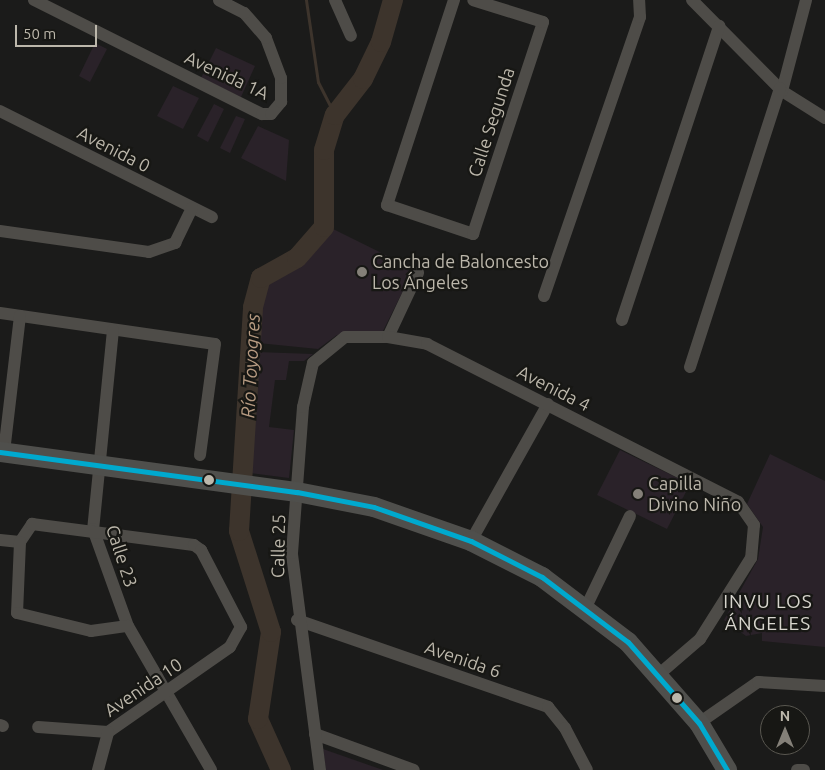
<!DOCTYPE html>
<html>
<head>
<meta charset="utf-8">
<style>
  body { margin:0 }
  #map { position:relative; width:825px; height:770px; overflow:hidden; background:#1b1b1a; font-family:Ubuntu,sans-serif }
  div>[style] { position:absolute }
  .green>* { inset:0; background:#2a2229 }
  .stream>* { height:3px; margin:-1.5px; padding:0 1.5px; transform-origin:1.5px; border-radius:1.5px; background:#3d342c }
  .river>* { height:20px; margin:-10px; padding:0 10px; transform-origin:10px; border-radius:10px; background:#3d342c }
  .minor>* { height:12px; margin:-6px; padding:0 6px; transform-origin:6px; border-radius:6px; background:#4e4c48 }
  .primary>* { height:20px; margin:-10px; padding:0 10px; transform-origin:10px; border-radius:10px; background:#4f4f4c }
  .bus-1>* { height:5px; margin:-2.5px; padding:0 2.5px; transform-origin:2.5px; border-radius:2.5px; background:#00a9ce }
  .dots>* { width:14px; height:14px; translate:-50% -50%; box-sizing:border-box; border:2px solid #171714; border-radius:50% }
  span { translate:-50% -50%; white-space:nowrap; text-align:center; line-height:1.15; -webkit-text-stroke:4.5px #171714; paint-order:stroke }
  .street-label { font-size:18px; color:#bcb7ab }
  .poi-label { font-size:18px; color:#bcb7ab }
  .left { translate:0 -50%; text-align:left }
  .water-label { font-size:19px; color:#b79b82; font-style:italic }
  .neighbourhood-label { font-size:19px; color:#d7d5cd; letter-spacing:1px }
  .north { position:absolute; left:760px; top:705px; width:50px; height:50px; box-sizing:border-box; background:#171714; border:1px solid #595750; border-radius:50%; rotate:0deg; font-size:14px; font-weight:700; line-height:20px; text-align:center; color:#bcb7ab }
  .north::after { content:''; display:block; margin:auto; width:18px; height:22px; background:#848078; clip-path:polygon(50% 0,100% 100%,50% 72%,0 100%) }
  .scale { position:absolute; left:15px; top:25px; width:82px; height:22px; box-sizing:border-box; border:2px solid #bcb7ab; border-top:0; padding-left:6px; font-size:15px; line-height:18px; white-space:nowrap; color:#bcb7ab; -webkit-text-stroke:4px #171714; paint-order:stroke }
</style>
</head>
<body>
<div id="map">
  <div class="green">
    <div style="clip-path:polygon(95px 43px,107px 49px,90px 82px,79px 76px)"></div>
    <div style="clip-path:polygon(216px 48px,255px 66px,241px 97px,201px 78px)"></div>
    <div style="clip-path:polygon(173px 86px,199px 98px,183px 129px,157px 116px)"></div>
    <div style="clip-path:polygon(214px 104px,224px 109px,208px 142px,197px 136px)"></div>
    <div style="clip-path:polygon(236px 116px,245px 119px,230px 153px,220px 148px)"></div>
    <div style="clip-path:polygon(258px 126px,289px 140px,286px 181px,241px 158px)"></div>
    <div style="clip-path:polygon(329px 227px,414px 269px,383px 331px,337px 335px,318px 349px,258px 343px,266px 282px,300px 264px)"></div>
    <div style="clip-path:polygon(257px 352px,313px 354px,304px 361px,289px 361px,286px 380px,275px 380px,269px 427px,294px 430px,289px 478px,250px 473px)"></div>
    <div style="clip-path:polygon(620px 450px,690px 484px,667px 529px,597px 495px)"></div>
    <div style="clip-path:polygon(770px 454px,825px 481px,825px 647px,762px 641px,762px 633px,746px 636px,724px 620px,758px 559px,763px 527px,747px 504px)"></div>
    <div style="clip-path:polygon(323px 749px,383px 770px,326px 770px)"></div>
  </div>
  <div class="stream">
    <div style="left:306px;top:0;width:83px;rotate:81.7deg"></div>
    <div style="left:318px;top:82px;width:37px;rotate:63deg"></div>
  </div>
  <div class="river">
    <div style="left:281px;top:770px;width:56px;rotate:-114.3deg"></div>
    <div style="left:258px;top:719px;width:88px;rotate:-81.5deg"></div>
    <div style="left:271px;top:632px;width:106px;rotate:-107.6deg"></div>
    <div style="left:239px;top:531px;width:224px;rotate:-86.4deg"></div>
    <div style="left:253px;top:307px;width:30px;rotate:-75deg"></div>
    <div style="left:261px;top:278px;width:41px;rotate:-29.1deg"></div>
    <div style="left:297px;top:258px;width:41px;rotate:-48.9deg"></div>
    <div style="left:324px;top:227px;width:77px;rotate:-90deg"></div>
    <div style="left:324px;top:150px;width:37px;rotate:-73deg"></div>
    <div style="left:335px;top:115px;width:46px;rotate:-52.1deg"></div>
    <div style="left:363px;top:79px;width:41px;rotate:-64.1deg"></div>
    <div style="left:381px;top:42px;width:44px;rotate:-74.1deg"></div>
  </div>
  <div class="minor">
    <div style="left:34px;top:0;width:255px;rotate:26.6deg"></div>
    <div style="left:262px;top:114px;width:9px"></div>
    <div style="left:271px;top:114px;width:16px;rotate:-50deg"></div>
    <div style="left:281px;top:102px;width:24px;rotate:-90deg"></div>
    <div style="left:281px;top:78px;width:43px;rotate:-110.6deg"></div>
    <div style="left:266px;top:38px;width:33px;rotate:-131deg"></div>
    <div style="left:244px;top:13px;width:28px;rotate:-153deg"></div>
    <div style="left:335px;top:0;width:39px;rotate:66deg"></div>
    <div style="left:454px;top:0;width:216px;rotate:108.1deg"></div>
    <div style="left:387px;top:205px;width:91px;rotate:18.6deg"></div>
    <div style="left:473px;top:234px;width:223px;rotate:-71.7deg"></div>
    <div style="left:543px;top:22px;width:73px;rotate:-162.6deg"></div>
    <div style="left:692px;top:0;width:128px;rotate:45.3deg"></div>
    <div style="left:782px;top:91px;width:51px;rotate:32.1deg"></div>
    <div style="left:782px;top:91px;width:94px;rotate:-75.2deg"></div>
    <div style="left:0;top:111px;width:237px;rotate:26.6deg"></div>
    <div style="left:0;top:231px;width:150px;rotate:8deg"></div>
    <div style="left:149px;top:252px;width:28px;rotate:-19deg"></div>
    <div style="left:175px;top:243px;width:39px;rotate:-64deg"></div>
    <div style="left:544px;top:296px;width:295px;rotate:-71deg"></div>
    <div style="left:640px;top:17px;width:17px;rotate:-93deg"></div>
    <div style="left:0;top:313px;width:217px;rotate:8.2deg"></div>
    <div style="left:215px;top:344px;width:112px;rotate:97.7deg"></div>
    <div style="left:622px;top:320px;width:310px;rotate:-71.7deg"></div>
    <div style="left:113px;top:330px;width:200px;rotate:95.7deg"></div>
    <div style="left:93px;top:529px;width:103px;rotate:70.2deg"></div>
    <div style="left:128px;top:626px;width:166px;rotate:60deg"></div>
    <div style="left:388px;top:337px;width:71px;rotate:-64.9deg"></div>
    <div style="left:690px;top:367px;width:293px;rotate:-72.1deg"></div>
    <div style="left:4px;top:452px;width:137px;rotate:-83.3deg"></div>
    <div style="left:0;top:540px;width:20px;rotate:6deg"></div>
    <div style="left:20px;top:542px;width:22px;rotate:-56deg"></div>
    <div style="left:32px;top:524px;width:163px;rotate:7.4deg"></div>
    <div style="left:194px;top:545px;width:9px;rotate:36deg"></div>
    <div style="left:201px;top:550px;width:87px;rotate:62.5deg"></div>
    <div style="left:241px;top:627px;width:23px;rotate:119deg"></div>
    <div style="left:230px;top:647px;width:149px;rotate:145.1deg"></div>
    <div style="left:108px;top:732px;width:70px;rotate:-175.9deg"></div>
    <div style="left:471px;top:541px;width:157px;rotate:-60.7deg"></div>
    <div style="left:20px;top:542px;width:71px;rotate:92.4deg"></div>
    <div style="left:17px;top:613px;width:76px;rotate:13.7deg"></div>
    <div style="left:91px;top:631px;width:37px;rotate:-8deg"></div>
    <div style="left:586px;top:607px;width:101px;rotate:-64.2deg"></div>
    <div style="left:297px;top:620px;width:266px;rotate:19.1deg"></div>
    <div style="left:548px;top:707px;width:27px;rotate:51deg"></div>
    <div style="left:565px;top:728px;width:47px;rotate:62.4deg"></div>
    <div style="left:699px;top:723px;width:72px;rotate:-34.8deg"></div>
    <div style="left:758px;top:682px;width:67px;rotate:3.4deg"></div>
    <div style="left:0;top:725px;width:3px;rotate:18deg"></div>
    <div style="left:315px;top:734px;width:105px;rotate:20deg"></div>
    <div style="left:98px;top:770px;width:39px;rotate:-75deg"></div>
    <div style="left:320px;top:770px;width:219px;rotate:-97.4deg"></div>
    <div style="left:292px;top:553px;width:146px;rotate:-85.7deg"></div>
    <div style="left:303px;top:407px;width:45px;rotate:-77.2deg"></div>
    <div style="left:313px;top:363px;width:41px;rotate:-39.1deg"></div>
    <div style="left:345px;top:337px;width:43px"></div>
    <div style="left:388px;top:337px;width:40px;rotate:10deg"></div>
    <div style="left:427px;top:344px;width:349px;rotate:26.9deg"></div>
    <div style="left:738px;top:502px;width:28px;rotate:55deg"></div>
    <div style="left:754px;top:525px;width:33px;rotate:95deg"></div>
    <div style="left:751px;top:558px;width:96px;rotate:122.2deg"></div>
    <div style="left:700px;top:639px;width:57px;rotate:139.3deg"></div>
    <div style="left:797px;top:770px;width:7px"></div>
  </div>
  <div class="primary">
    <div style="left:0;top:452px;width:300px;rotate:7.7deg"></div>
    <div style="left:297px;top:492px;width:78px;rotate:11deg"></div>
    <div style="left:374px;top:507px;width:103px;rotate:19.3deg"></div>
    <div style="left:471px;top:541px;width:80px;rotate:26.9deg"></div>
    <div style="left:542px;top:577px;width:108px;rotate:37.1deg"></div>
    <div style="left:628px;top:642px;width:108px;rotate:48.8deg"></div>
    <div style="left:699px;top:723px;width:55px;rotate:59.2deg"></div>
  </div>
  <div class="bus-1">
    <div style="left:0;top:452px;width:300px;rotate:7.7deg"></div>
    <div style="left:297px;top:492px;width:78px;rotate:11deg"></div>
    <div style="left:374px;top:507px;width:103px;rotate:19.3deg"></div>
    <div style="left:471px;top:541px;width:80px;rotate:26.9deg"></div>
    <div style="left:542px;top:577px;width:108px;rotate:37.1deg"></div>
    <div style="left:628px;top:642px;width:108px;rotate:48.8deg"></div>
    <div style="left:699px;top:723px;width:55px;rotate:59.2deg"></div>
  </div>
  <div class="dots">
    <div style="left:362px;top:272px;background:#848078"></div>
    <div style="left:209px;top:480px;background:#bcb7ab"></div>
    <div style="left:638px;top:494px;background:#848078"></div>
    <div style="left:677px;top:698px;background:#bcb7ab"></div>
  </div>
  <div class="street-label">
    <span style="left:227px;top:75px;rotate:25deg">Avenida 1A</span>
    <span style="left:491px;top:122px;rotate:-72deg">Calle Segunda</span>
    <span style="left:114px;top:149px;rotate:27deg">Avenida 0</span>
    <span style="left:554px;top:388px;rotate:27deg">Avenida 4</span>
    <span style="left:278px;top:546px;rotate:-89deg">Calle 25</span>
    <span style="left:122px;top:556px;rotate:72deg">Calle 23</span>
    <span style="left:463px;top:659px;rotate:19deg">Avenida 6</span>
    <span style="left:143px;top:687px;rotate:-34deg">Avenida 10</span>
  </div>
  <div class="poi-label">
    <span class="left" style="left:372px;top:272px">Cancha de Baloncesto<br>Los Ángeles</span>
    <span class="left" style="left:648px;top:494px">Capilla<br>Divino Niño</span>
  </div>
  <div class="water-label">
    <span style="left:251px;top:366px;rotate:-87deg">Río Toyogres</span>
  </div>
  <div class="neighbourhood-label">
    <span style="left:768px;top:613px">INVU LOS<br>ÁNGELES</span>
  </div>
  <div class="north">N</div>
  <div class="scale">50 m</div>
</div>
</body>
</html>
